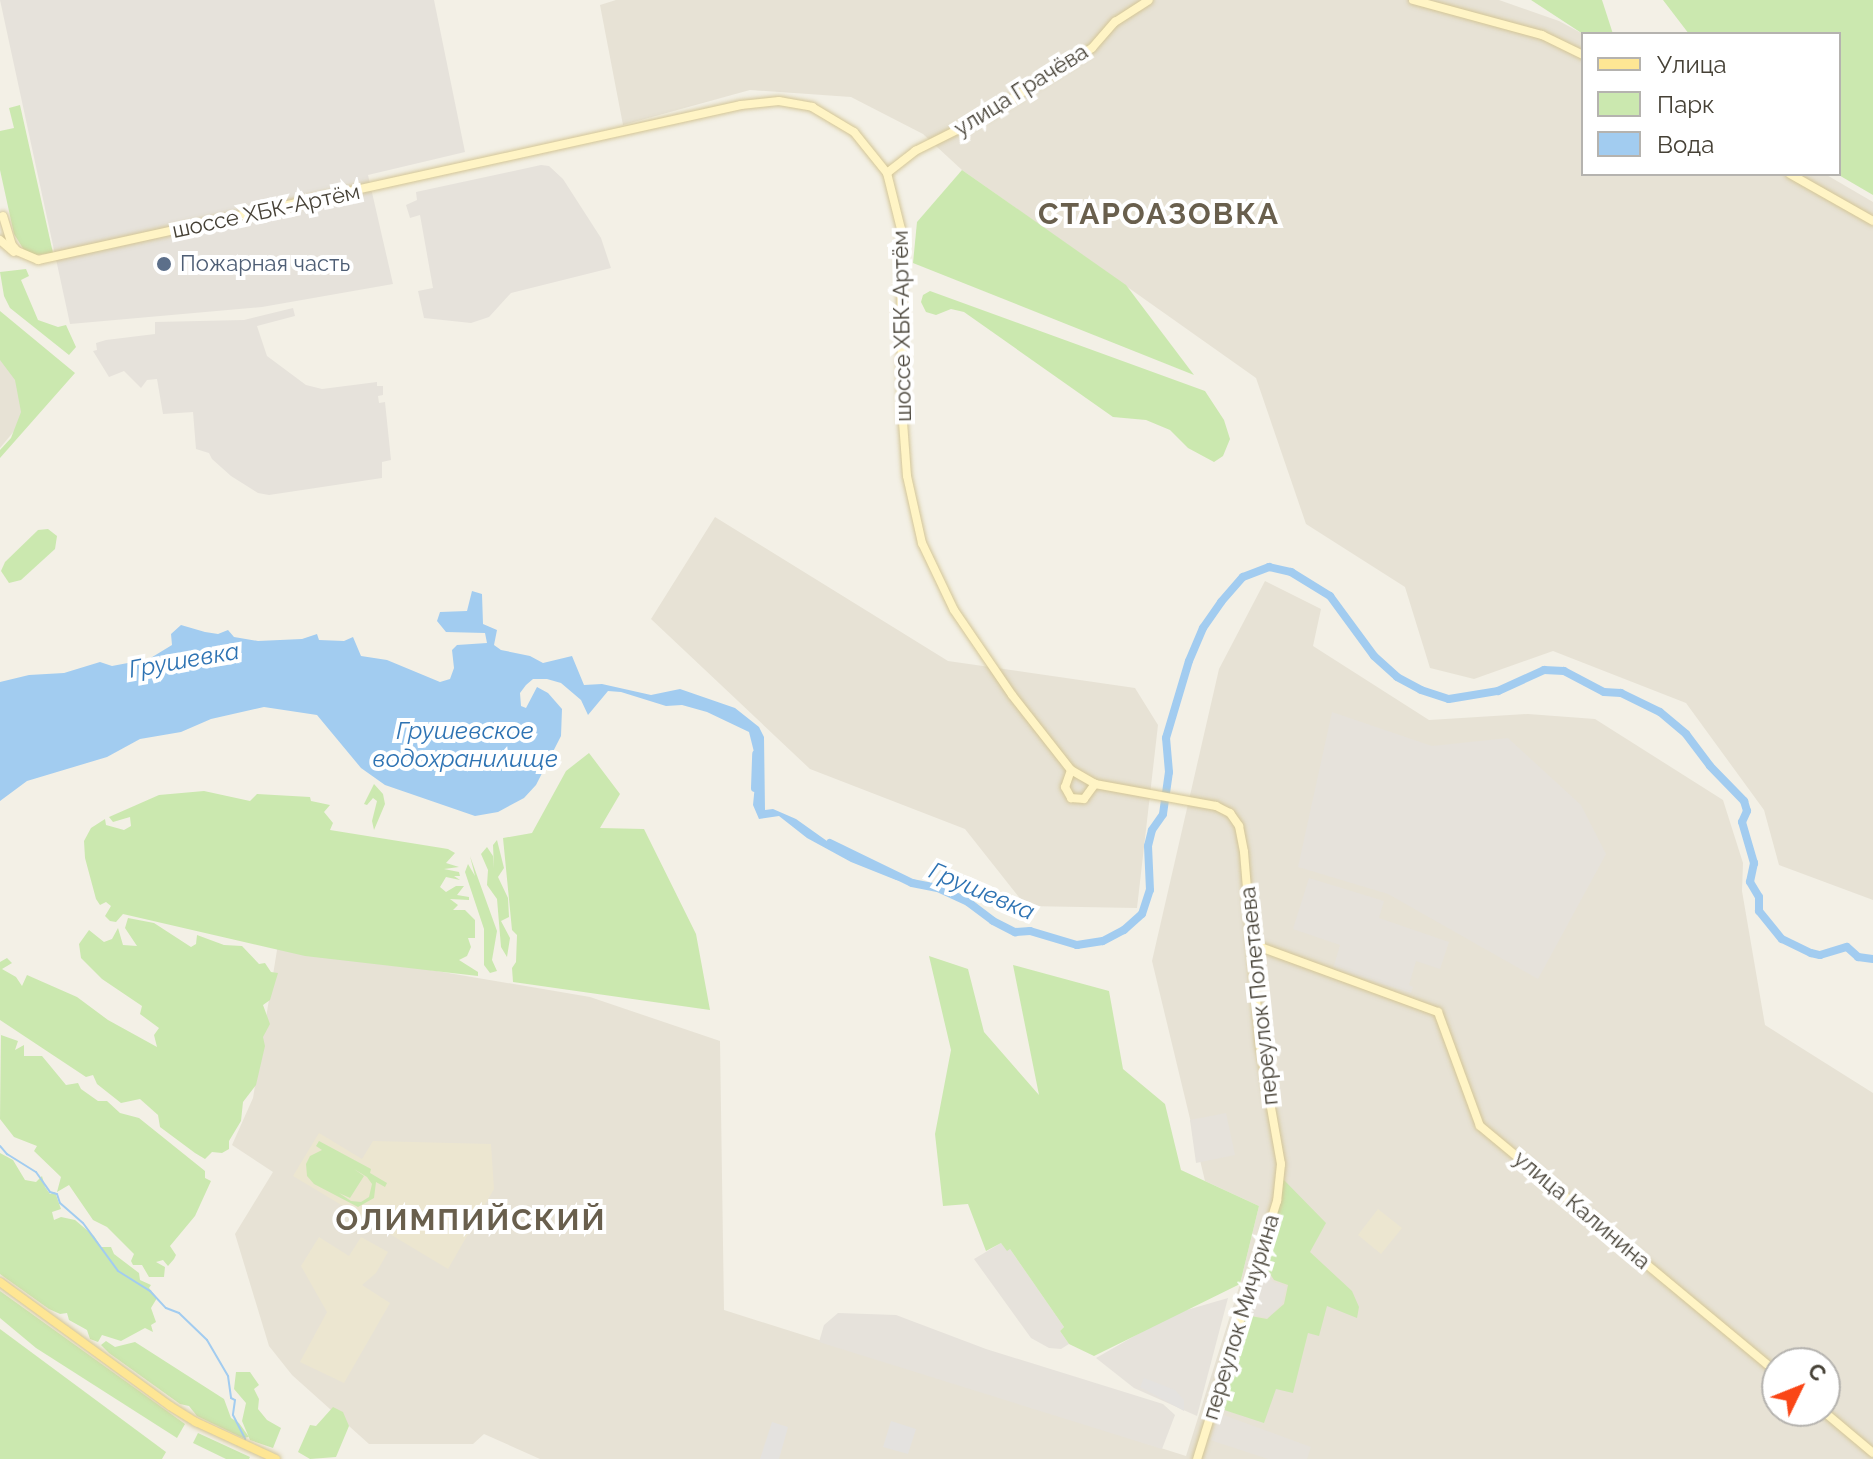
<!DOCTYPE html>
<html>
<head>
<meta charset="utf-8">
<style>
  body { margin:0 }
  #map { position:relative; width:1873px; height:1459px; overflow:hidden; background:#f3f0e6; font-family:Raleway,sans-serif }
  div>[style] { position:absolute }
  .residential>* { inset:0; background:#e7e2d5 }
  .industrial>* { inset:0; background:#e6e2db }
  .education>* { inset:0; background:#ece6d0 }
  .green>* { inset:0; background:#cbe8af }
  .parking>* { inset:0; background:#e4e2df }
  .water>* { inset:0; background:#a2ccf0 }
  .stream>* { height:2px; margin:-1px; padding:0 1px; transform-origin:1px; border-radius:1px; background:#a2ccf0 }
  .river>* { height:8px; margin:-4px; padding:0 4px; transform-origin:4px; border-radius:4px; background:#a2ccf0 }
  .roads { filter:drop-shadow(0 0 2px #d4c696) drop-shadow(0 0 2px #d4c696) }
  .secondary>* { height:8px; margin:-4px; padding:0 4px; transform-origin:4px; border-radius:4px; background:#fff4c5 }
  .primary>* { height:8px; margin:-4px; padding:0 4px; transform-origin:4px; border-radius:4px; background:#fee694 }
  .dots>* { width:22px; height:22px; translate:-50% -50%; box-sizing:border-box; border:4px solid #fff; border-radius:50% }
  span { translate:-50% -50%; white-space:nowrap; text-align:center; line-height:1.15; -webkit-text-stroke:8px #fff; paint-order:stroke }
  .street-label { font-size:22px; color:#464136 }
  .service-label { font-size:22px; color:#4e5e75 }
  .left { translate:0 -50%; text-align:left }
  .water-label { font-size:24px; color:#2e73b3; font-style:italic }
  .district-label { font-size:30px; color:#695f4d; font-weight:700; letter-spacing:2px }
  .legend { position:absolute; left:1581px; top:32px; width:260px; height:144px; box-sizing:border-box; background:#fff; border:2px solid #b5b3af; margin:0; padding:10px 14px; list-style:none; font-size:24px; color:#464136 }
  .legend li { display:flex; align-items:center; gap:16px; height:40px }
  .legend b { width:40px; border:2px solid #b5b3af }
  .north { position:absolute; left:1761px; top:1347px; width:80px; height:80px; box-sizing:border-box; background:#fff; border:2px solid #b5b3af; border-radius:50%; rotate:47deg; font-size:22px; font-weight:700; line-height:32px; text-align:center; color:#464136 }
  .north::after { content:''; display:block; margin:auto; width:28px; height:36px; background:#fa4616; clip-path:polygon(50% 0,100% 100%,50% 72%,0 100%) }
</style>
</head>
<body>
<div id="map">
  <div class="residential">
    <div style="clip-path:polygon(616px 0,1499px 0,1559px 21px,1583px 34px,1583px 174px,1825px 174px,1873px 202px,1873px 900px,1779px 865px,1764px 810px,1686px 703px,1553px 651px,1474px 679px,1430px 668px,1405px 587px,1306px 524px,1256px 378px,962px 170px,923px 134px,851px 97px,750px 90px,623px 125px,600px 5px)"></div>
    <div style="clip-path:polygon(0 317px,65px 370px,0 448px)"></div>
    <div style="clip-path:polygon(715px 517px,948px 661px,1135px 688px,1158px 725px,1137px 908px,1026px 906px,965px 829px,810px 769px,651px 619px)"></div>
    <div style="clip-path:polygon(evenodd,1265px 581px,1321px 609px,1313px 646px,1429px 720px,1528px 714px,1595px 719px,1723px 800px,1743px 863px,1742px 891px,1765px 1025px,1873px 1093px,1873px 1459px,540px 1459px,484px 1434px,473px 1444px,369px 1444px,292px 1375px,269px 1346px,235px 1234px,273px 1172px,232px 1145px,253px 1098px,278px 944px,590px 997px,720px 1041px,724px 1310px,1186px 1456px,1240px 1284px,1259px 1206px,1205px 1181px,1152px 961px,1219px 669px,1265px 581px,1777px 1363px,1825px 1363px,1825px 1411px,1777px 1411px,1777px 1363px)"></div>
  </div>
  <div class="industrial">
    <div style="clip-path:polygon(0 0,434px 0,465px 152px,368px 175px,393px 284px,262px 307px,70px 324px)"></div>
    <div style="clip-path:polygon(541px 165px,549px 166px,563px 179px,601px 238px,611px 268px,511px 293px,489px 317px,471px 323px,424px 318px,418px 291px,433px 288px,420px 215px,410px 218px,406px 205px,417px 200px,416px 192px)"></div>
    <div style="clip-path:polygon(293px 308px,295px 316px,257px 326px,267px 356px,306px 385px,322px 389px,377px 382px,377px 386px,383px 386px,383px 395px,378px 396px,379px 403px,385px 402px,391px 460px,382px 462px,382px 478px,269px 495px,258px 493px,231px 476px,212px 459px,209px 453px,196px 449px,193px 412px,163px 414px,157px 379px,147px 380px,141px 388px,124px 371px,109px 377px,93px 351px,97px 350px,96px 343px,106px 340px,155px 334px,155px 322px,244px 320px)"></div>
    <div style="clip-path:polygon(1332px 712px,1432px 746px,1508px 738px,1581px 805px,1606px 854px,1538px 979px,1388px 894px,1298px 867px)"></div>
    <div style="clip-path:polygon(1309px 878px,1384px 901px,1379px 918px,1449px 942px,1440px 969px,1416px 961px,1409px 985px,1413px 987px,1411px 993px,1333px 969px,1340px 945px,1293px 929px)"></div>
    <div style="clip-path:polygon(1226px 1113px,1235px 1155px,1196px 1163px,1190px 1120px)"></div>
    <div style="clip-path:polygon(1001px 1243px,1010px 1249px,1064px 1327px,1060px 1331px,1069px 1344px,1061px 1349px,1049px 1348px,1031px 1338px,974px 1259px)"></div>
    <div style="clip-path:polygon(1261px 1263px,1273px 1282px,1286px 1286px,1282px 1304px,1268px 1318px,1245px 1314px)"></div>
    <div style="clip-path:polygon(1228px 1298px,1197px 1416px,1134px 1388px,1096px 1358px,1173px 1314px)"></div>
    <div style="clip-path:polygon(838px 1313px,896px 1315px,986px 1349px,1163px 1404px,1175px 1415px,1162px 1449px,819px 1342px,824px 1325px)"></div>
    <div style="clip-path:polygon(1218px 1413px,1311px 1447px,1307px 1459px,1268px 1459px,1210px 1440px)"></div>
  </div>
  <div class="education">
    <div style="clip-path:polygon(319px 1133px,362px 1159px,373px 1141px,491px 1144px,494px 1189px,448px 1269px,293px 1176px)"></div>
    <div style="clip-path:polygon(1378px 1209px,1402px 1228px,1381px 1254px,1358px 1235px)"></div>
    <div style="clip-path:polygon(319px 1237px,349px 1256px,361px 1237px,388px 1252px,376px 1273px,362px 1285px,390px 1303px,344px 1383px,300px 1362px,327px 1312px,301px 1266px)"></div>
  </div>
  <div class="green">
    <div style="clip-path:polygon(1531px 0,1602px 0,1613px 34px,1583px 34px)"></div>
    <div style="clip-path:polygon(1663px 0,1873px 0,1873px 195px,1837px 174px,1839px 34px,1689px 34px)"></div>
    <div style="clip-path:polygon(20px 105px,53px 253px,35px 255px,24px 250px,14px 234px,0 170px,0 131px,14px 128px,9px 108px)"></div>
    <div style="clip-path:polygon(962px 170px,1126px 285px,1194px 375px,913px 263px,917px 222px)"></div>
    <div style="clip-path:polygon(26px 269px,29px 276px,21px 280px,38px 320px,58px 327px,66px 325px,76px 347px,69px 355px,10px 308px,4px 296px,0 272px)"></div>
    <div style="clip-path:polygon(930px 291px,1205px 391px,1224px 420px,1230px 439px,1223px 456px,1214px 462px,1188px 448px,1170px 430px,1146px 420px,1113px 417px,964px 312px,951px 309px,936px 315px,926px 312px,921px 302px,923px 295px)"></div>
    <div style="clip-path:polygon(0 311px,75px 373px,0 458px,0 450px,11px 438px,21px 412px,15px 380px,0 360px)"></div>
    <div style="clip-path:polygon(48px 529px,57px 536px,55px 549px,21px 580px,9px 583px,1px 571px,5px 562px,38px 530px)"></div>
    <div style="clip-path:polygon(589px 753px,620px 794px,600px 828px,644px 829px,696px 934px,710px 1010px,513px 982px,512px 968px,516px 962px,517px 935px,512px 930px,503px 838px,532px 833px,566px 771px)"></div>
    <div style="clip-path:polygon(374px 784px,383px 794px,385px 804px,374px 830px,372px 821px,377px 801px,373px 798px,367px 805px,364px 804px)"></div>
    <div style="clip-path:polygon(204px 791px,250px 801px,257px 794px,310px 797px,311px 801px,330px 805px,324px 812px,333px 823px,330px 830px,448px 849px,455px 853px,446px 863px,459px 867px,444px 869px,459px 872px,460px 876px,454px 876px,460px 880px,446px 877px,440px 887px,446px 892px,456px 886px,464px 886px,457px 895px,469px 897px,469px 900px,450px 899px,458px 905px,453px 910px,465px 910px,475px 920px,475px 938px,468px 938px,471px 947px,467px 956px,459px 960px,478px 972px,478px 976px,305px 956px,123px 914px,116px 922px,110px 921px,105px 916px,111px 906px,106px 902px,100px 905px,96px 899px,85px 858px,84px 841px,91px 828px,105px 819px,106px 825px,124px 830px,131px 826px,130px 817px,113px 822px,109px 817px,159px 795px)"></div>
    <div style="clip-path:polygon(497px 840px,504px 868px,498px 877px,508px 898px,509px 917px,501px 921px,510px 938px,507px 957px,501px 947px,497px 899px,487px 885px,488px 870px,481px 854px,487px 847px,493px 856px,494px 868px,493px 845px)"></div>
    <div style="clip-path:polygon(470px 856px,497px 931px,492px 960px,497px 971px,490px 973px,484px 965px,484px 929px,465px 872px,468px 864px,475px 876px)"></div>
    <div style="clip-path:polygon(128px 918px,154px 923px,191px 947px,196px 944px,197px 935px,224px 945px,242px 946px,259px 964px,265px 963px,271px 972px,278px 973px,270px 1000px,263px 1005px,270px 1024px,263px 1037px,265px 1046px,256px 1085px,243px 1102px,241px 1121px,229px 1141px,229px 1149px,222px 1153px,212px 1152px,205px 1159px,195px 1153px,160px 1127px,158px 1115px,140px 1099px,121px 1103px,97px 1084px,93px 1075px,86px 1077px,0 1020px,0 962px,7px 958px,12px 963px,2px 969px,16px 977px,22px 986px,27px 975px,77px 997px,108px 1020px,157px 1047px,154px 1035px,159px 1028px,140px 1014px,142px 1006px,102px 979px,81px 958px,79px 944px,89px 930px,104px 942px,112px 939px,118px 928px,123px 945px,137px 946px,125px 928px)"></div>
    <div style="clip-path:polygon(929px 956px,968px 969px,984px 1032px,1039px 1095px,1013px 965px,1109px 991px,1123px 1069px,1165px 1104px,1181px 1170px,1259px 1206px,1240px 1284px,1094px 1356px,1069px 1344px,1060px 1331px,1064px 1327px,1010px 1249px,1007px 1251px,1001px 1243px,986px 1251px,968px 1204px,943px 1206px,935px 1134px,951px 1050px)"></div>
    <div style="clip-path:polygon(1px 1030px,1px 1035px,18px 1041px,15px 1050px,24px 1045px,24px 1056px,42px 1056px,66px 1085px,78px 1083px,81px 1089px,98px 1101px,107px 1101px,120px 1113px,139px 1118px,205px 1171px,205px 1178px,211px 1181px,195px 1216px,170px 1246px,176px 1255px,174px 1259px,168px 1266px,163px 1260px,156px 1262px,165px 1267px,164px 1277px,149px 1277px,142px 1265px,133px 1265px,131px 1261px,134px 1254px,107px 1227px,93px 1220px,69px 1185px,57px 1192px,61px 1177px,34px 1151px,37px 1146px,14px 1137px,0 1119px)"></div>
    <div style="clip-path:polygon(evenodd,319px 1141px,371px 1169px,370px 1173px,387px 1183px,385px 1187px,376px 1182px,374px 1198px,358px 1207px,314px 1184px,307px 1176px,306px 1164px,310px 1156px,322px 1150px,316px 1146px,319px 1141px,354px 1169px,367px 1177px,372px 1184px,369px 1197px,361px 1202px,351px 1201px,339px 1193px,350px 1198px,364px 1176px,354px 1169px)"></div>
    <div style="clip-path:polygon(0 1153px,13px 1160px,25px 1180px,36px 1182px,42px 1176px,45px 1187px,50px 1194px,55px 1192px,61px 1209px,52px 1212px,54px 1220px,61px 1217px,75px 1220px,94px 1236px,101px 1247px,111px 1247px,114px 1254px,139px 1273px,140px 1280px,151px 1285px,149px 1288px,157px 1298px,151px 1308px,156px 1322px,151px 1325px,153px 1332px,145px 1328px,121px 1341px,102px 1335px,98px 1342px,90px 1339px,87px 1330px,69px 1320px,67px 1313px,60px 1314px,49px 1309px,0 1274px)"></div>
    <div style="clip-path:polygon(1283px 1179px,1326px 1223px,1310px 1252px,1352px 1291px,1359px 1307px,1357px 1318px,1327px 1306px,1319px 1336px,1308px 1333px,1293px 1393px,1276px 1389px,1264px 1423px,1215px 1407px,1245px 1315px,1267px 1319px,1284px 1304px,1288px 1285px,1274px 1280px,1262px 1261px)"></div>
    <div style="clip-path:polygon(0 1291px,185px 1424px,177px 1438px,36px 1348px,0 1318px)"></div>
    <div style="clip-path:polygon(0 1329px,166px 1452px,162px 1459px,0 1459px)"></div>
    <div style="clip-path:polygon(106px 1341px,115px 1347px,135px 1342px,224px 1399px,231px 1418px,239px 1423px,249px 1437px,243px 1438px,197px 1416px,189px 1406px,180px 1404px,109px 1353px,101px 1345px)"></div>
    <div style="clip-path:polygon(236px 1372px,250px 1372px,259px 1385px,254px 1389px,259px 1399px,258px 1409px,267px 1420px,281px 1428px,273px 1448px,250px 1440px,242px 1421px,246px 1403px,234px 1389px)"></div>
    <div style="clip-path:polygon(333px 1407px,343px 1412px,349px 1426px,336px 1457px,310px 1459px,298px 1452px,310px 1425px,316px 1426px)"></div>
    <div style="clip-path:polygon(198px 1433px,250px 1457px,249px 1459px,226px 1459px,193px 1443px)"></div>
  </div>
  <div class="parking">
    <div style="clip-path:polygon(1144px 1378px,1175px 1390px,1184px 1400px,1184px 1411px,1140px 1387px)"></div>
    <div style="clip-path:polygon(891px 1421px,916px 1429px,908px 1454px,883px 1447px)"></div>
    <div style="clip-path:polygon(772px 1422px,788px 1427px,779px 1459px,760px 1459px)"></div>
  </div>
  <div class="water">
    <div style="clip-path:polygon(472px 591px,482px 594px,483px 624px,497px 630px,494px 645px,501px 650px,530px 656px,543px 663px,572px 656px,584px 685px,602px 684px,651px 695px,680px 689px,735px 708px,759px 727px,764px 737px,765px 810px,773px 809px,796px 819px,834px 846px,896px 876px,916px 880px,912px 883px,896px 880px,851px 862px,807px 838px,779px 816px,759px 819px,753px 805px,757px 764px,749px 732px,707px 712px,682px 705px,666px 706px,621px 692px,608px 691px,588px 715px,581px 700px,561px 683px,547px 679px,533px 679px,526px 685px,520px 693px,521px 706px,526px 708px,537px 687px,548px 693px,562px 709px,561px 736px,536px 785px,524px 798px,498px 812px,475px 816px,385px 785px,361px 768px,317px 715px,264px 707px,211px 719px,181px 732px,140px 739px,107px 757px,27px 781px,0 801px,0 682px,29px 675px,64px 673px,100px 662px,112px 666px,149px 659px,172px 645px,171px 634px,181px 625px,205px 632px,218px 634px,228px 630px,234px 637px,258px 641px,302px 639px,317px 634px,319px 640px,344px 641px,353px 637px,361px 656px,387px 660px,440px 682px,450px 679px,454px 668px,452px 650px,457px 645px,487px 643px,485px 633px,446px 632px,437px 621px,440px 612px,467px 611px)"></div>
  </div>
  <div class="stream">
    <div style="left:0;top:1146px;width:11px;rotate:49deg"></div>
    <div style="left:7px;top:1154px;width:34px;rotate:32deg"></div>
    <div style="left:36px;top:1172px;width:24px;rotate:55deg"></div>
    <div style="left:50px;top:1192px;width:7px;rotate:16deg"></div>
    <div style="left:57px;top:1194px;width:9px;rotate:72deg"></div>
    <div style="left:60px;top:1203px;width:30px;rotate:41deg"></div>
    <div style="left:83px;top:1223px;width:59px;rotate:53.9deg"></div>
    <div style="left:118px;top:1271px;width:38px;rotate:32deg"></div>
    <div style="left:150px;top:1291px;width:23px;rotate:47deg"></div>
    <div style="left:166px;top:1308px;width:14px;rotate:21deg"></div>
    <div style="left:179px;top:1313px;width:39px;rotate:44deg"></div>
    <div style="left:207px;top:1340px;width:42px;rotate:59.7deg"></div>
    <div style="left:228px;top:1376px;width:22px;rotate:82deg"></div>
    <div style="left:231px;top:1398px;width:4px;rotate:27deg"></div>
    <div style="left:235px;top:1400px;width:15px;rotate:98deg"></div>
    <div style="left:233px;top:1415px;width:27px;rotate:63deg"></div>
  </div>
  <div class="river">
    <div style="left:755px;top:788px;width:34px;rotate:-88deg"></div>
    <div style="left:830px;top:843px;width:91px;rotate:26deg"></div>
    <div style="left:912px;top:883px;width:26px;rotate:11deg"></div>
    <div style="left:938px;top:888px;width:33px;rotate:25deg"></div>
    <div style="left:968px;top:902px;width:31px;rotate:37deg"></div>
    <div style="left:993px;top:921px;width:25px;rotate:27deg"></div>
    <div style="left:1015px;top:932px;width:15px;rotate:-4deg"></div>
    <div style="left:1030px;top:931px;width:49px;rotate:16.6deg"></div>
    <div style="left:1077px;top:945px;width:26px;rotate:-9deg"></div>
    <div style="left:1103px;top:941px;width:24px;rotate:-28deg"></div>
    <div style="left:1124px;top:930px;width:24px;rotate:-42deg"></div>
    <div style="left:1142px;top:914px;width:25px;rotate:-72deg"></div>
    <div style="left:1150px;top:890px;width:44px;rotate:-92.6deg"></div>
    <div style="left:1148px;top:846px;width:16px;rotate:-76deg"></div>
    <div style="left:1152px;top:830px;width:19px;rotate:-55deg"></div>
    <div style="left:1163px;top:814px;width:42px;rotate:-81.9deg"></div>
    <div style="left:1169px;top:772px;width:34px;rotate:-95deg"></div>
    <div style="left:1166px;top:738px;width:80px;rotate:-73.4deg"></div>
    <div style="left:1189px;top:661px;width:36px;rotate:-67deg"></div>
    <div style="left:1203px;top:628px;width:32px;rotate:-55deg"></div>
    <div style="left:1221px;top:602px;width:33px;rotate:-49deg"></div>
    <div style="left:1243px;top:577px;width:28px;rotate:-21deg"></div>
    <div style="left:1269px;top:567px;width:23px;rotate:13deg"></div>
    <div style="left:1291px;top:572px;width:46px;rotate:31.6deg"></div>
    <div style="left:1330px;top:596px;width:74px;rotate:53.7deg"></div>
    <div style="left:1374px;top:656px;width:31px;rotate:42deg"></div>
    <div style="left:1397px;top:677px;width:27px;rotate:28deg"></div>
    <div style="left:1421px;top:690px;width:29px;rotate:18deg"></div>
    <div style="left:1449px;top:699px;width:50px;rotate:-9.3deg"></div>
    <div style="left:1498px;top:691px;width:51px;rotate:-24.5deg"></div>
    <div style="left:1544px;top:670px;width:20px;rotate:3deg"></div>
    <div style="left:1564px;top:671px;width:45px;rotate:27.7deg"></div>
    <div style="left:1604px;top:692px;width:17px;rotate:3deg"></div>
    <div style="left:1621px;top:693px;width:43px;rotate:26deg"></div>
    <div style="left:1660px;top:712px;width:34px;rotate:40deg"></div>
    <div style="left:1686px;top:734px;width:40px;rotate:53deg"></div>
    <div style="left:1710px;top:766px;width:49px;rotate:45.8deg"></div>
    <div style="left:1744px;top:801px;width:10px;rotate:73deg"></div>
    <div style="left:1747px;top:811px;width:12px;rotate:114deg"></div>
    <div style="left:1742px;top:822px;width:43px;rotate:73.7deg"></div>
    <div style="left:1754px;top:863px;width:19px;rotate:102deg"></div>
    <div style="left:1750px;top:882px;width:17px;rotate:59deg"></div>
    <div style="left:1759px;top:897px;width:14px;rotate:90deg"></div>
    <div style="left:1759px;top:911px;width:36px;rotate:51deg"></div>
    <div style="left:1782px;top:939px;width:32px;rotate:26deg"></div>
    <div style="left:1811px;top:953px;width:9px;rotate:13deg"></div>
    <div style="left:1820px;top:955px;width:28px;rotate:-17deg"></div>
    <div style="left:1847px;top:947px;width:15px;rotate:42deg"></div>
    <div style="left:1858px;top:957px;width:15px;rotate:8deg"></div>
  </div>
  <div class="roads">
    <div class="secondary">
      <div style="left:1413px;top:0;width:134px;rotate:15.2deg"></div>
      <div style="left:1542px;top:35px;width:46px;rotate:26deg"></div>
      <div style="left:887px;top:173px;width:36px;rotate:-38deg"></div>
      <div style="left:915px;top:151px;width:78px;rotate:-26.6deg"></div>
      <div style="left:985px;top:116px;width:127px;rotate:-32.4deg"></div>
      <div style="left:1092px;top:48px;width:35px;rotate:-49deg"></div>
      <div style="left:1115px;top:22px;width:40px;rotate:-32.9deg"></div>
      <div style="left:1790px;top:174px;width:95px;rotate:29.5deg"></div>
      <div style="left:3px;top:216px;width:30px;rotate:73deg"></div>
      <div style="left:12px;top:245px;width:8px;rotate:50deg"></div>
      <div style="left:17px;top:251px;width:23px;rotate:23deg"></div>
      <div style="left:38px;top:260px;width:720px;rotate:-12.43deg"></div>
      <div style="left:741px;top:105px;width:38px;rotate:-6deg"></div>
      <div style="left:779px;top:101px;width:34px;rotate:10deg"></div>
      <div style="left:812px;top:107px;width:49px;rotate:30.8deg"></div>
      <div style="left:854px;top:132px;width:53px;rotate:51.2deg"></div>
      <div style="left:887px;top:173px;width:58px;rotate:76deg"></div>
      <div style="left:901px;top:229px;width:179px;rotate:89.7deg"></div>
      <div style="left:902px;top:408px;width:68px;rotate:85.8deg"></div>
      <div style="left:907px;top:476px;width:69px;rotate:77.4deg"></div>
      <div style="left:922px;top:543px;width:74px;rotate:64.5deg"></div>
      <div style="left:954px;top:610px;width:103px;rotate:55.7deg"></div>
      <div style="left:1012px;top:695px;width:95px;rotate:51.8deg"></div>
      <div style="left:1071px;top:770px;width:28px;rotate:30deg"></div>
      <div style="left:1095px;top:784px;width:123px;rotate:10.3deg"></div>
      <div style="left:1216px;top:806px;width:16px;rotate:27deg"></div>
      <div style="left:1230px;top:813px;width:16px;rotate:55deg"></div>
      <div style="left:1239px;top:826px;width:26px;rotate:79deg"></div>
      <div style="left:1244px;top:852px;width:194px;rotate:85.3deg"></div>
      <div style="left:1260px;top:1045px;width:121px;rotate:80deg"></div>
      <div style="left:1281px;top:1164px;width:37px;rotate:96deg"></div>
      <div style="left:1277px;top:1201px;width:270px;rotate:107.2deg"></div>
      <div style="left:0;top:240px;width:18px;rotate:41deg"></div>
      <div style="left:1071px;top:770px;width:18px;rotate:109deg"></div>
      <div style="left:1065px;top:787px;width:13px;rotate:61deg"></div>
      <div style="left:1071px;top:798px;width:13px;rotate:4deg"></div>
      <div style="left:1084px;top:799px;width:19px;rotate:-54deg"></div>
      <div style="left:1252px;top:944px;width:198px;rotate:20.1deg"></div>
      <div style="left:1438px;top:1012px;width:121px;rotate:69.8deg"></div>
      <div style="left:1480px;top:1126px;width:386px;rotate:39.7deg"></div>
      <div style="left:1823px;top:1411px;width:65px;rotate:40deg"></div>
    </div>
    <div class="primary">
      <div style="left:0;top:1282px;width:210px;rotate:36.1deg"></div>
      <div style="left:170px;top:1406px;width:31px;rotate:32deg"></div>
      <div style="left:196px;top:1422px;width:88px;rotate:24.8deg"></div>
    </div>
  </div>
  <div class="dots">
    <div style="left:164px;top:264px;background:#5c6f8a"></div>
  </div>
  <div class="street-label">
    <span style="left:1021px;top:90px;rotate:-32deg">улица Грачёва</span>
    <span style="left:266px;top:211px;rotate:-12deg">шоссе ХБК-Артём</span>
    <span style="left:902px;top:326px;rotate:-91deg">шоссе ХБК-Артём</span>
    <span style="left:1259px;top:996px;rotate:-96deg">переулок Полетаева</span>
    <span style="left:1582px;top:1210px;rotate:40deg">улица Калинина</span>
    <span style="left:1241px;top:1317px;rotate:-73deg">переулок Мичурина</span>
  </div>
  <div class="service-label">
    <span class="left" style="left:180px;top:264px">Пожарная часть</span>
  </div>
  <div class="water-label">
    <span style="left:184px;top:660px;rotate:-10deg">Грушевка</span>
    <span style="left:465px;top:745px">Грушевское<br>водохранилище</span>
    <span style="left:982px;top:891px;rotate:23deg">Грушевка</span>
  </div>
  <div class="district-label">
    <span style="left:1159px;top:214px">СТАРОАЗОВКА</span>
    <span style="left:471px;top:1220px">ОЛИМПИЙСКИЙ</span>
  </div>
  <ul class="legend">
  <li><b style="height:10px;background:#fee694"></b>Улица</li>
  <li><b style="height:22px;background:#cbe8af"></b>Парк</li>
  <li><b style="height:22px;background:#a2ccf0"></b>Вода</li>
  </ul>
  <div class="north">С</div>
</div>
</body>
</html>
